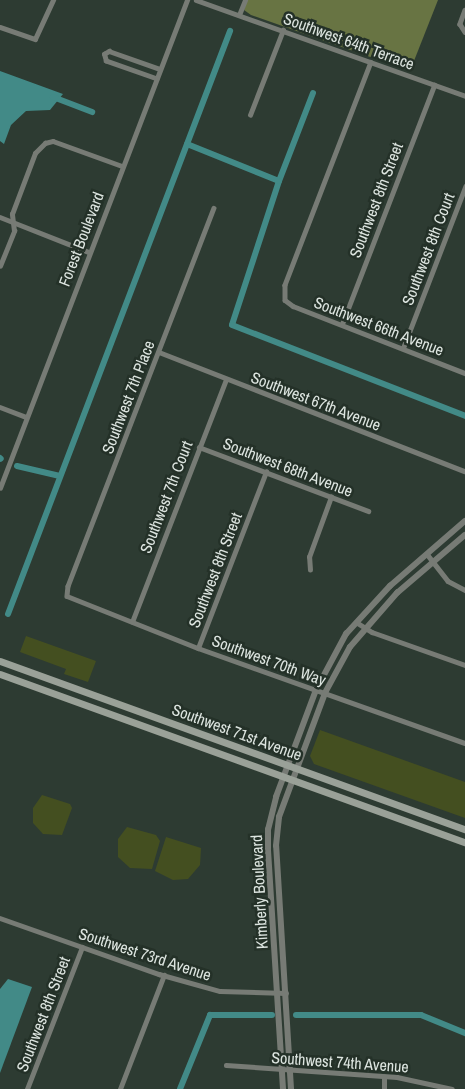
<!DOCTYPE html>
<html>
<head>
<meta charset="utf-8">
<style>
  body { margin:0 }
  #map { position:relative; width:465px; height:1089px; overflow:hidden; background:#2d3b32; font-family:"Archivo Narrow",sans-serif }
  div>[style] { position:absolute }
  .green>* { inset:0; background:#444f20 }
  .forest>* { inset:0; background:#687443 }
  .water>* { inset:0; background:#428a87 }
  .canal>* { height:6px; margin:-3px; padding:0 3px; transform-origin:3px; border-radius:3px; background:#428a87 }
  .minor>* { height:4.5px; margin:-2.25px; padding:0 2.25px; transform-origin:2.25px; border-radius:2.25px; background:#777b75 }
  .tertiary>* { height:5.5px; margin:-2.75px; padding:0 2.75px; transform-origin:2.75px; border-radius:2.75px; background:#777b75 }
  .secondary>* { height:7px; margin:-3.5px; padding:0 3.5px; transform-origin:3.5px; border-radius:3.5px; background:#9aa198 }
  span { translate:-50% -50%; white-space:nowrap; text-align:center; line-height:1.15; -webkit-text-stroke:5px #243128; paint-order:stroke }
  .street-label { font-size:16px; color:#dde5e0 }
</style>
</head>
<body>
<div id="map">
  <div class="green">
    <div style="clip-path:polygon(26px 636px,96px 661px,88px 682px,64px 674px,66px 669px,20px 652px)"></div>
    <div style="clip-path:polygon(320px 730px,465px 782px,465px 818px,314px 764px,310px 756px)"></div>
    <div style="clip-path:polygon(42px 795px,70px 804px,72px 808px,62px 835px,43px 834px,33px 823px,33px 808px)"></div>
    <div style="clip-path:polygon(127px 827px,156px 835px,160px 841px,152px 869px,130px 868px,118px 857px,118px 839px)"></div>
    <div style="clip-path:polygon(166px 837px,201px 848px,200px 865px,188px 879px,173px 880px,155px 871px)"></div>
  </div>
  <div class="forest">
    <div style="clip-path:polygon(247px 0,438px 0,410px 71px,251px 15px,244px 10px)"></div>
  </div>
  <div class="water">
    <div style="clip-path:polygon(0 71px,63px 94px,50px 110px,26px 111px,11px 125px,4px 144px,0 141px)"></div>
    <div style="clip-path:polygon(8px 979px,32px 987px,0 1073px,0 989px)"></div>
  </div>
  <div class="canal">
    <div style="left:313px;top:93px;width:94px;rotate:111.1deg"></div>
    <div style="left:279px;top:181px;width:151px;rotate:108.1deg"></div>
    <div style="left:232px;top:325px;width:250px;rotate:21.3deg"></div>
    <div style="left:53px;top:97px;width:42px;rotate:21deg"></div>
    <div style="left:187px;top:144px;width:99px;rotate:21.9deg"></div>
    <div style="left:0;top:458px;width:1px;rotate:45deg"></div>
    <div style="left:17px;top:466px;width:44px;rotate:13.1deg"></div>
    <div style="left:8px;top:614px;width:624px;rotate:-69.15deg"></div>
    <div style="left:296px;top:1015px;width:125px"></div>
    <div style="left:421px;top:1015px;width:48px;rotate:22.2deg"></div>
    <div style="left:180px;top:1089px;width:80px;rotate:-67.9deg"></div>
    <div style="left:210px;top:1015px;width:62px"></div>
  </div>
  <div class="minor">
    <div style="left:196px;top:0;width:286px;rotate:19.6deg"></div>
    <div style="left:465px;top:10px;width:15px;rotate:110deg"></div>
    <div style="left:460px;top:24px;width:9px;rotate:58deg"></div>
    <div style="left:239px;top:15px;width:16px;rotate:-68deg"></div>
    <div style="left:0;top:27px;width:37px;rotate:19deg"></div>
    <div style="left:35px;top:39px;width:43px;rotate:-65.2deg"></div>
    <div style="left:371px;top:62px;width:239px;rotate:111.1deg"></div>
    <div style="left:285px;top:285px;width:15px;rotate:90deg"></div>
    <div style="left:285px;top:300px;width:10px;rotate:37deg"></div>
    <div style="left:293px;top:306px;width:185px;rotate:21.3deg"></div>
    <div style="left:157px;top:79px;width:54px;rotate:-160.6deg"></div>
    <div style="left:106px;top:61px;width:7px;rotate:-106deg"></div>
    <div style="left:104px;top:54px;width:6px;rotate:-31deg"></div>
    <div style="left:109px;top:51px;width:54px;rotate:19.4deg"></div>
    <div style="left:250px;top:115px;width:91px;rotate:-68.8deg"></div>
    <div style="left:214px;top:208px;width:405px;rotate:111.1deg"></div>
    <div style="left:68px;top:586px;width:10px;rotate:96deg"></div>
    <div style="left:67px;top:596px;width:141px;rotate:21.7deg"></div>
    <div style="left:198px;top:648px;width:283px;rotate:19.6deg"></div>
    <div style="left:0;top:217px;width:96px;rotate:21.5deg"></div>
    <div style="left:0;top:266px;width:38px;rotate:-68deg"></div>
    <div style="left:14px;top:231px;width:17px;rotate:-97deg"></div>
    <div style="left:12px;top:214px;width:65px;rotate:-69.3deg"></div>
    <div style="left:35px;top:153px;width:14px;rotate:-45deg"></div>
    <div style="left:45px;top:143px;width:8px;rotate:-14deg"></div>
    <div style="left:53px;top:141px;width:73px;rotate:19.9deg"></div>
    <div style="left:342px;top:324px;width:256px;rotate:-68.9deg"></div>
    <div style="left:403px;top:348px;width:173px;rotate:-68.9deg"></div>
    <div style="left:159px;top:352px;width:328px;rotate:21.3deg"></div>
    <div style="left:0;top:407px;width:28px;rotate:21deg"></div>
    <div style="left:199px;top:447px;width:181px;rotate:20.7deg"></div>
    <div style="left:0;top:488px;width:523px;rotate:-69.03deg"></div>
    <div style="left:427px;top:554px;width:34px;rotate:52deg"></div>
    <div style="left:448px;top:581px;width:19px;rotate:28deg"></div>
    <div style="left:310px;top:570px;width:13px;rotate:-94deg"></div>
    <div style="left:309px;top:557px;width:64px;rotate:-69.9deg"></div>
    <div style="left:132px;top:622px;width:260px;rotate:-68.8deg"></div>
    <div style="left:356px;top:622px;width:19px;rotate:32deg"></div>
    <div style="left:372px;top:632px;width:99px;rotate:19.5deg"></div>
    <div style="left:198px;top:648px;width:189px;rotate:-68.9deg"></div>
    <div style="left:0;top:918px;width:169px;rotate:19.4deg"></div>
    <div style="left:159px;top:974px;width:63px;rotate:15.6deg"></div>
    <div style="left:220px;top:991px;width:66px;rotate:1.7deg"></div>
    <div style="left:226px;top:1065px;width:171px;rotate:4deg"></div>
    <div style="left:397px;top:1077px;width:56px;rotate:12.3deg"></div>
    <div style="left:27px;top:1089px;width:152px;rotate:-68.8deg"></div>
    <div style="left:120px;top:1089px;width:122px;rotate:-68.9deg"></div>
    <div style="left:384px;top:1089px;width:12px;rotate:-90deg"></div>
  </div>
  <div class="tertiary">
    <div style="left:283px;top:1089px;width:241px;rotate:-93.6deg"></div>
    <div style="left:268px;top:848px;width:18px;rotate:-90deg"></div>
    <div style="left:268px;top:830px;width:34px;rotate:-76deg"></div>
    <div style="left:276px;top:797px;width:114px;rotate:-69.5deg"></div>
    <div style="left:316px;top:690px;width:64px;rotate:-61.8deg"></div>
    <div style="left:346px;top:634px;width:65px;rotate:-47.5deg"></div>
    <div style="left:390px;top:586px;width:99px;rotate:-40.9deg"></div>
    <div style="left:291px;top:1089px;width:243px;rotate:-93.5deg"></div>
    <div style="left:276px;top:846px;width:29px;rotate:-84deg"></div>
    <div style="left:279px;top:817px;width:132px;rotate:-69.6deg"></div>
    <div style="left:325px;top:693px;width:52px;rotate:-61.5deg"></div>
    <div style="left:350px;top:647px;width:72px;rotate:-49deg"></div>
    <div style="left:397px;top:593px;width:89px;rotate:-40.5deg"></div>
  </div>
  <div class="secondary">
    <div style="left:0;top:661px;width:494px;rotate:19.9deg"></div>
    <div style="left:0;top:674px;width:494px;rotate:19.9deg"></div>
  </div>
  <div class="street-label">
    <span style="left:349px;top:41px;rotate:20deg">Southwest 64th Terrace</span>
    <span style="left:376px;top:200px;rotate:-69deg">Southwest 8th Street</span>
    <span style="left:81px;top:239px;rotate:-69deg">Forest Boulevard</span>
    <span style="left:428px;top:249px;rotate:-69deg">Southwest 8th Court</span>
    <span style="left:379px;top:326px;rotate:21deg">Southwest 66th Avenue</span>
    <span style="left:128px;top:397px;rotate:-69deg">Southwest 7th Place</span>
    <span style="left:316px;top:401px;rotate:21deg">Southwest 67th Avenue</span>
    <span style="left:288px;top:467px;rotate:21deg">Southwest 68th Avenue</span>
    <span style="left:166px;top:497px;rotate:-69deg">Southwest 7th Court</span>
    <span style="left:215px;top:570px;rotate:-69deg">Southwest 8th Street</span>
    <span style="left:269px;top:660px;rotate:20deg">Southwest 70th Way</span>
    <span style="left:237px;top:732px;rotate:20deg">Southwest 71st Avenue</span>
    <span style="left:259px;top:892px;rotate:-93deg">Kimberly Boulevard</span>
    <span style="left:145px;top:954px;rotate:18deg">Southwest 73rd Avenue</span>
    <span style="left:43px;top:1014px;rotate:-69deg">Southwest 8th Street</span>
    <span style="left:340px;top:1062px;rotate:4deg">Southwest 74th Avenue</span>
  </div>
</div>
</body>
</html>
